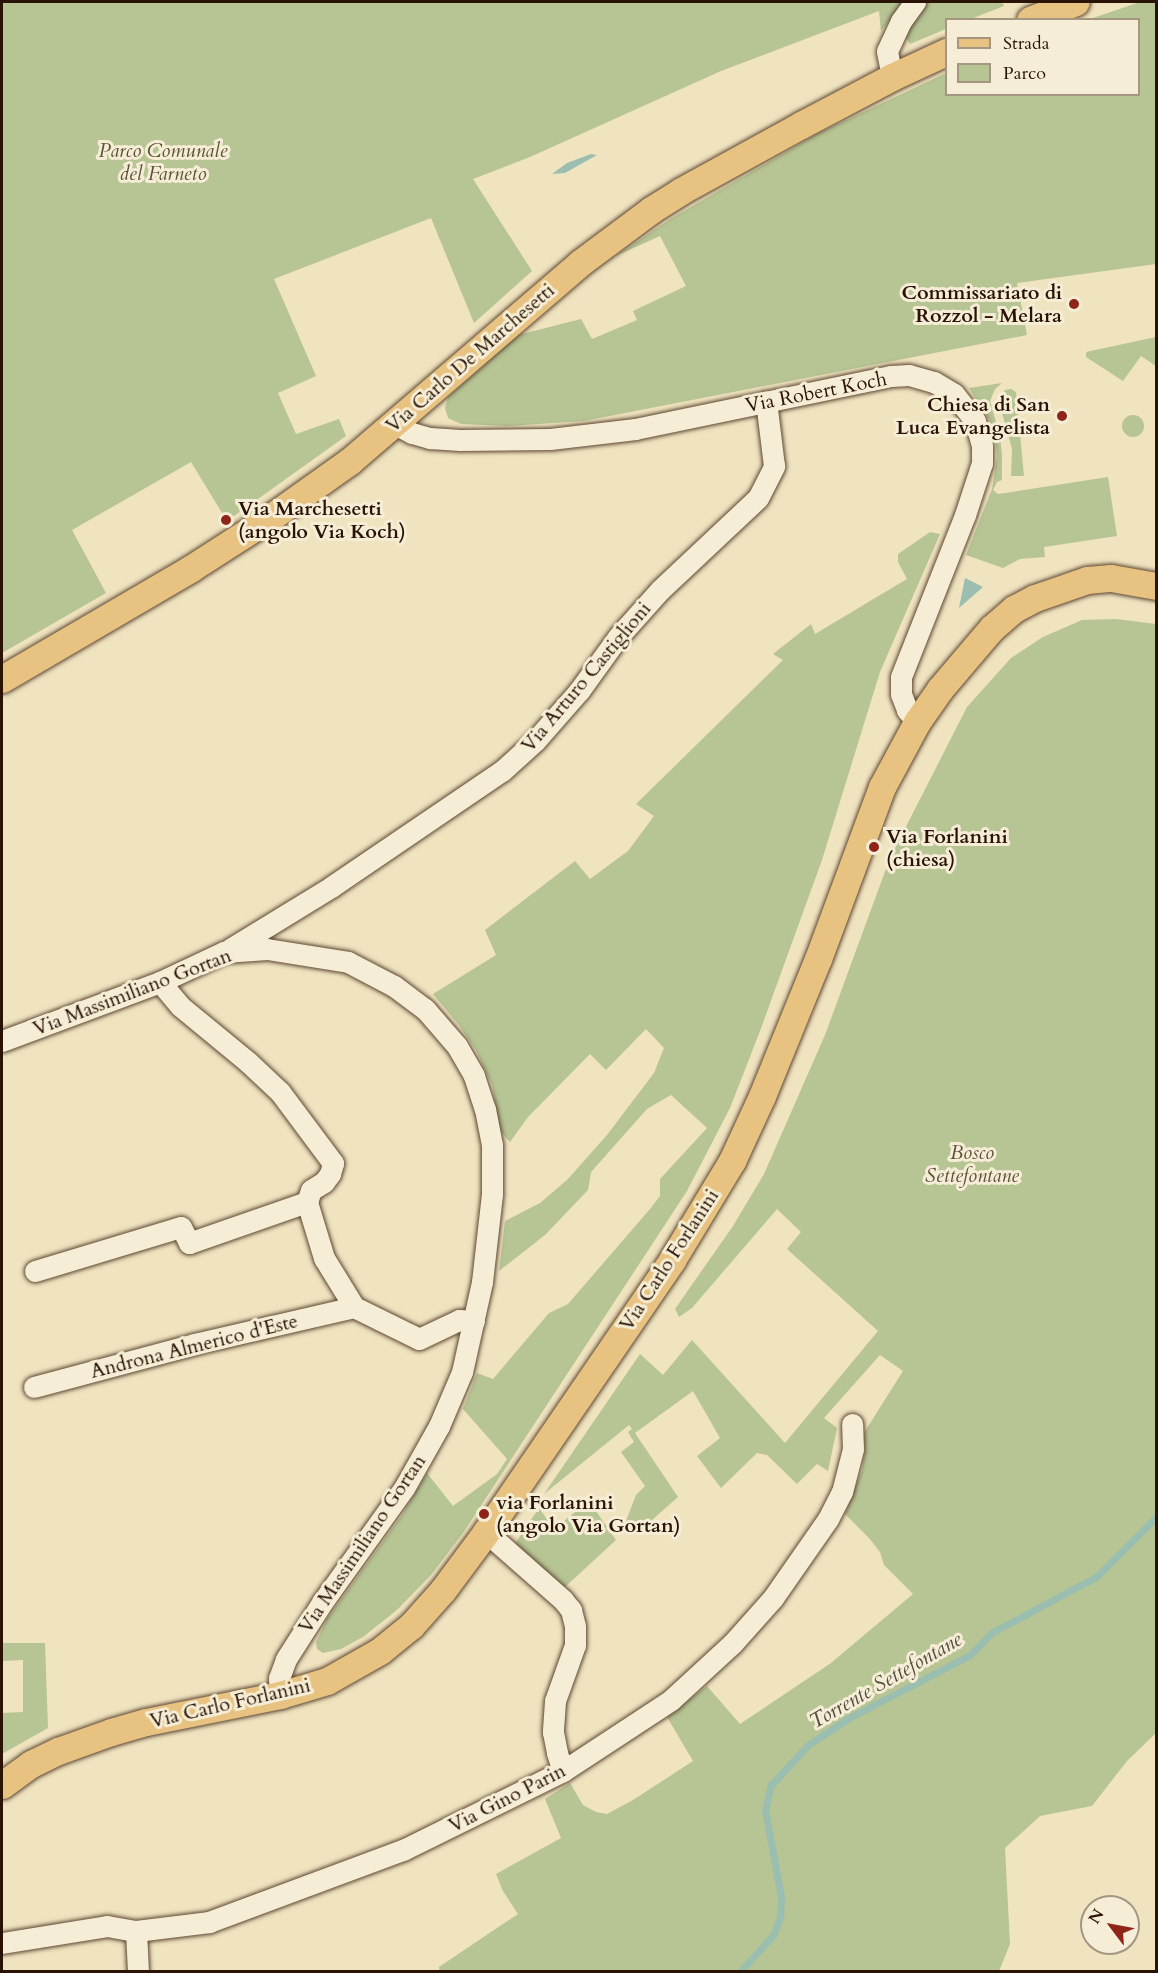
<!DOCTYPE html>
<html>
<head>
<meta charset="utf-8">
<style>
  body { margin:0 }
  #map { position:relative; width:1158px; height:1973px; overflow:hidden; background:#f0e3bf; font-family:Cardo,serif }
  div>[style] { position:absolute }
  .green>* { inset:0; background:#b7c494 }
  .round { border-radius:50% }
  .water>* { inset:0; background:#9abeaf }
  .stream>* { height:7px; margin:-3.5px; padding:0 3.5px; transform-origin:3.5px; border-radius:3.5px; background:#9abeaf }
  .roads { filter:drop-shadow(0 0 2px #5c4733) drop-shadow(0 0 2px #5c4733) }
  .minor>* { height:21px; margin:-10.5px; padding:0 10.5px; transform-origin:10.5px; border-radius:10.5px; background:#f5edd5 }
  .major>* { height:27px; margin:-13.5px; padding:0 13.5px; transform-origin:13.5px; border-radius:13.5px; background:#e8c280 }
  .dots>* { width:16px; height:16px; translate:-50% -50%; box-sizing:border-box; border:3px solid #f5edd5; border-radius:50% }
  span { translate:-50% -50%; white-space:nowrap; text-align:center; line-height:1.15; -webkit-text-stroke:6px #f5edd5; paint-order:stroke }
  .park-label { font-size:20px; color:#5b5136; font-style:italic }
  .poi-label { font-size:20px; color:#2a1304; font-weight:700 }
  .right { translate:-100% -50%; text-align:right }
  .left { translate:0 -50%; text-align:left }
  .street-label { font-size:20px; color:#2a1304 }
  .water-label { font-size:21px; color:#514f40; font-style:italic }
  .frame { position:absolute; inset:0; border:3px solid #2a1304; pointer-events:none }
  .legend { position:absolute; left:945px; top:18px; width:195px; height:78px; box-sizing:border-box; background:#f5edd5; border:2px solid #a49681; margin:0; padding:8px 10px; list-style:none; font-size:18px; color:#2a1304 }
  .legend li { display:flex; align-items:center; gap:12px; height:30px }
  .legend b { width:30px; border:2px solid #a49681 }
  .north { position:absolute; left:1080px; top:1895px; width:60px; height:60px; box-sizing:border-box; background:#f5edd5; border:2px solid #a49681; border-radius:50%; rotate:302deg; font-size:16px; font-weight:700; line-height:24px; text-align:center; color:#2a1304 }
  .north::after { content:''; display:block; margin:auto; width:21px; height:27px; background:#8f2418; clip-path:polygon(50% 0,100% 100%,50% 72%,0 100%) }
</style>
</head>
<body>
<div id="map">
  <div class="green">
    <div style="clip-path:polygon(2px 2px,904px 2px,881px 31px,879px 11px,721px 71px,530px 157px,473px 179px,532px 271px,474px 323px,431px 218px,274px 279px,316px 376px,278px 393px,296px 434px,339px 419px,346px 436px,227px 521px,191px 462px,72px 530px,106px 593px,2px 653px)"></div>
    <div style="clip-path:polygon(925px 2px,1002px 2px,1004px 6px,971px 19px,946px 20px,946px 29px,910px 44px,904px 35px)"></div>
    <div style="clip-path:polygon(1140px 2px,1156px 2px,1156px 264px,1017px 283px,1027px 335px,584px 421px,507px 426px,461px 424px,448px 418px,445px 408px,448px 397px,518px 335px,581px 319px,592px 339px,637px 320px,633px 311px,686px 286px,660px 236px,616px 256px,672px 218px,819px 133px,946px 73px,946px 94px,1138px 94px,1138px 20px,1090px 19px)"></div>
    <div style="clip-path:polygon(1156px 337px,1156px 366px,1141px 356px,1123px 381px,1086px 357px,1086px 352px)"></div>
    <div style="clip-path:polygon(1002px 383px,995px 389px,990px 401px,1000px 436px,1002px 455px,1002px 480px,997px 482px,993px 490px,998px 494px,1108px 477px,1117px 536px,1044px 547px,1045px 557px,1020px 559px,1003px 568px,966px 555px,992px 489px,997px 457px,995px 435px,989px 419px,969px 388px)"></div>
    <div style="clip-path:polygon(1011px 389px,1016px 392px,1024px 476px,1011px 476px,1012px 449px,999px 402px,1005px 390px)"></div>
    <div class="round" style="left:1122px;top:415px;width:22px;height:22px"></div>
    <div style="clip-path:polygon(930px 532px,940px 534px,880px 672px,822px 860px,760px 1031px,730px 1108px,687px 1191px,463px 1533px,431px 1575px,397px 1610px,363px 1637px,341px 1649px,323px 1653px,317px 1649px,316px 1642px,327px 1619px,402px 1515px,427px 1473px,453px 1506px,497px 1474px,507px 1459px,463px 1409px,477px 1373px,493px 1379px,549px 1313px,568px 1304px,650px 1209px,660px 1196px,660px 1179px,707px 1128px,671px 1095px,647px 1109px,591px 1172px,588px 1190px,545px 1235px,499px 1271px,505px 1221px,540px 1203px,567px 1180px,607px 1135px,654px 1073px,664px 1048px,646px 1029px,606px 1070px,590px 1054px,528px 1117px,510px 1142px,500px 1131px,492px 1085px,476px 1050px,458px 1024px,433px 994px,496px 955px,485px 930px,575px 861px,590px 879px,628px 851px,654px 816px,636px 804px,783px 660px,773px 654px,811px 624px,815px 634px,907px 579px,898px 562px,898px 554px)"></div>
    <div style="clip-path:polygon(1116px 619px,1156px 624px,1156px 1733px,1127px 1761px,1092px 1806px,1040px 1816px,1005px 1848px,1010px 1944px,999px 1971px,440px 1972px,439px 1967px,518px 1914px,503px 1891px,496px 1874px,561px 1838px,545px 1799px,570px 1783px,583px 1805px,596px 1812px,607px 1814px,633px 1800px,693px 1761px,667px 1717px,707px 1686px,740px 1724px,831px 1663px,913px 1594px,884px 1565px,880px 1552px,869px 1538px,845px 1514px,862px 1470px,865px 1447px,862px 1436px,903px 1371px,880px 1355px,824px 1418px,837px 1428px,828px 1471px,817px 1464px,797px 1484px,767px 1455px,757px 1453px,721px 1488px,697px 1456px,720px 1438px,693px 1391px,635px 1433px,678px 1497px,635px 1535px,626px 1521px,636px 1495px,645px 1486px,621px 1452px,634px 1442px,628px 1432px,632px 1429px,629px 1425px,544px 1494px,640px 1354px,663px 1375px,692px 1340px,785px 1443px,878px 1331px,787px 1249px,801px 1232px,777px 1209px,692px 1308px,679px 1317px,675px 1309px,733px 1226px,764px 1174px,825px 1035px,890px 858px,967px 707px,1011px 658px,1043px 637px,1082px 620px)"></div>
    <div style="clip-path:polygon(589px 1501px,616px 1540px,565px 1587px,514px 1545px,539px 1508px,554px 1529px)"></div>
    <div style="clip-path:polygon(2px 1643px,45px 1643px,48px 1728px,2px 1754px,2px 1713px,23px 1712px,23px 1660px,2px 1661px)"></div>
  </div>
  <div class="water">
    <div style="clip-path:polygon(591px 154px,597px 155px,565px 173px,552px 174px,567px 163px)"></div>
    <div style="clip-path:polygon(965px 578px,983px 587px,959px 608px)"></div>
  </div>
  <div class="stream">
    <div style="left:740px;top:1972px;width:51px;rotate:-48.2deg"></div>
    <div style="left:774px;top:1934px;width:18px;rotate:-71deg"></div>
    <div style="left:780px;top:1917px;width:20px;rotate:-87deg"></div>
    <div style="left:781px;top:1897px;width:88px;rotate:-100.4deg"></div>
    <div style="left:765px;top:1810px;width:26px;rotate:-77deg"></div>
    <div style="left:771px;top:1785px;width:54px;rotate:-47.2deg"></div>
    <div style="left:808px;top:1745px;width:49px;rotate:-33.4deg"></div>
    <div style="left:849px;top:1718px;width:136px;rotate:-27.5deg"></div>
    <div style="left:970px;top:1655px;width:30px;rotate:-46deg"></div>
    <div style="left:991px;top:1633px;width:119px;rotate:-28.1deg"></div>
    <div style="left:1096px;top:1577px;width:85px;rotate:-45deg"></div>
  </div>
  <div class="roads">
    <div class="minor">
      <div style="left:892px;top:77px;width:26px;rotate:-101deg"></div>
      <div style="left:887px;top:51px;width:33px;rotate:-65deg"></div>
      <div style="left:901px;top:21px;width:24px;rotate:-54deg"></div>
      <div style="left:395px;top:424px;width:19px;rotate:28deg"></div>
      <div style="left:412px;top:433px;width:19px;rotate:16deg"></div>
      <div style="left:430px;top:438px;width:30px;rotate:4deg"></div>
      <div style="left:460px;top:440px;width:90px;rotate:-0.6deg"></div>
      <div style="left:550px;top:439px;width:86px;rotate:-6.7deg"></div>
      <div style="left:635px;top:429px;width:261px;rotate:-11.7deg"></div>
      <div style="left:891px;top:376px;width:18px;rotate:-3deg"></div>
      <div style="left:909px;top:375px;width:26px;rotate:16deg"></div>
      <div style="left:934px;top:382px;width:23px;rotate:31deg"></div>
      <div style="left:954px;top:394px;width:34px;rotate:52deg"></div>
      <div style="left:975px;top:421px;width:26px;rotate:74deg"></div>
      <div style="left:982px;top:446px;width:17px;rotate:90deg"></div>
      <div style="left:982px;top:463px;width:55px;rotate:108.1deg"></div>
      <div style="left:965px;top:515px;width:174px;rotate:111.6deg"></div>
      <div style="left:901px;top:677px;width:17px;rotate:90deg"></div>
      <div style="left:901px;top:694px;width:17px;rotate:69deg"></div>
      <div style="left:907px;top:710px;width:16px;rotate:50deg"></div>
      <div style="left:230px;top:949px;width:119px;rotate:-31.5deg"></div>
      <div style="left:331px;top:887px;width:207px;rotate:-34.2deg"></div>
      <div style="left:502px;top:771px;width:45px;rotate:-42.3deg"></div>
      <div style="left:535px;top:741px;width:67px;rotate:-48.7deg"></div>
      <div style="left:579px;top:691px;width:67px;rotate:-54.2deg"></div>
      <div style="left:618px;top:637px;width:63px;rotate:-48.2deg"></div>
      <div style="left:660px;top:590px;width:134px;rotate:-43.2deg"></div>
      <div style="left:758px;top:498px;width:36px;rotate:-63deg"></div>
      <div style="left:774px;top:466px;width:65px;rotate:-97deg"></div>
      <div style="left:160px;top:982px;width:31px;rotate:50deg"></div>
      <div style="left:180px;top:1006px;width:88px;rotate:39.5deg"></div>
      <div style="left:248px;top:1062px;width:44px;rotate:43.2deg"></div>
      <div style="left:280px;top:1092px;width:89px;rotate:53.3deg"></div>
      <div style="left:333px;top:1163px;width:11px;rotate:105deg"></div>
      <div style="left:330px;top:1174px;width:10px;rotate:127deg"></div>
      <div style="left:324px;top:1182px;width:15px;rotate:148deg"></div>
      <div style="left:311px;top:1190px;width:13px;rotate:108deg"></div>
      <div style="left:307px;top:1202px;width:59px;rotate:73.1deg"></div>
      <div style="left:324px;top:1258px;width:57px;rotate:58.5deg"></div>
      <div style="left:354px;top:1307px;width:72px;rotate:26.2deg"></div>
      <div style="left:419px;top:1339px;width:44px;rotate:-25.4deg"></div>
      <div style="left:459px;top:1320px;width:15px;rotate:4deg"></div>
      <div style="left:2px;top:1041px;width:169px;rotate:-20.5deg"></div>
      <div style="left:160px;top:982px;width:71px;rotate:-25.1deg"></div>
      <div style="left:224px;top:952px;width:43px;rotate:-4deg"></div>
      <div style="left:267px;top:949px;width:82px;rotate:9.1deg"></div>
      <div style="left:348px;top:962px;width:52px;rotate:27.6deg"></div>
      <div style="left:394px;top:986px;width:39px;rotate:37deg"></div>
      <div style="left:425px;top:1009px;width:49px;rotate:49.1deg"></div>
      <div style="left:457px;top:1046px;width:34px;rotate:60deg"></div>
      <div style="left:474px;top:1076px;width:35px;rotate:72deg"></div>
      <div style="left:485px;top:1109px;width:37px;rotate:79deg"></div>
      <div style="left:492px;top:1145px;width:49px;rotate:90deg"></div>
      <div style="left:492px;top:1194px;width:89px;rotate:96.5deg"></div>
      <div style="left:482px;top:1282px;width:92px;rotate:102.5deg"></div>
      <div style="left:462px;top:1372px;width:59px;rotate:113.1deg"></div>
      <div style="left:439px;top:1426px;width:71px;rotate:119.4deg"></div>
      <div style="left:404px;top:1488px;width:139px;rotate:125.6deg"></div>
      <div style="left:323px;top:1601px;width:69px;rotate:122.5deg"></div>
      <div style="left:286px;top:1659px;width:20px;rotate:110deg"></div>
      <div style="left:279px;top:1678px;width:17px;rotate:87deg"></div>
      <div style="left:35px;top:1271px;width:152px;rotate:-16.8deg"></div>
      <div style="left:181px;top:1227px;width:18px;rotate:63deg"></div>
      <div style="left:189px;top:1243px;width:125px;rotate:-19.2deg"></div>
      <div style="left:34px;top:1387px;width:166px;rotate:-15deg"></div>
      <div style="left:194px;top:1344px;width:164px;rotate:-13deg"></div>
      <div style="left:486px;top:1532px;width:103px;rotate:41.4deg"></div>
      <div style="left:563px;top:1600px;width:13px;rotate:51deg"></div>
      <div style="left:571px;top:1610px;width:16px;rotate:76deg"></div>
      <div style="left:575px;top:1626px;width:19px;rotate:90deg"></div>
      <div style="left:575px;top:1645px;width:59px;rotate:109.7deg"></div>
      <div style="left:555px;top:1701px;width:31px;rotate:94deg"></div>
      <div style="left:553px;top:1732px;width:21px;rotate:79deg"></div>
      <div style="left:557px;top:1753px;width:19px;rotate:72deg"></div>
      <div style="left:136px;top:1931px;width:41px;rotate:87.2deg"></div>
      <div style="left:2px;top:1943px;width:106px;rotate:-9.2deg"></div>
      <div style="left:107px;top:1926px;width:29px;rotate:10deg"></div>
      <div style="left:136px;top:1931px;width:74px;rotate:-7deg"></div>
      <div style="left:209px;top:1922px;width:207px;rotate:-20.4deg"></div>
      <div style="left:403px;top:1850px;width:178px;rotate:-26.3deg"></div>
      <div style="left:563px;top:1771px;width:129px;rotate:-33.3deg"></div>
      <div style="left:671px;top:1700px;width:83px;rotate:-42.6deg"></div>
      <div style="left:732px;top:1644px;width:62px;rotate:-48.3deg"></div>
      <div style="left:773px;top:1598px;width:96px;rotate:-55.2deg"></div>
      <div style="left:828px;top:1519px;width:30px;rotate:-63deg"></div>
      <div style="left:842px;top:1492px;width:44px;rotate:-75.7deg"></div>
      <div style="left:853px;top:1449px;width:25px;rotate:-92deg"></div>
    </div>
    <div class="major">
      <div style="left:1030px;top:20px;width:49px;rotate:-21.4deg"></div>
      <div style="left:2px;top:679px;width:218px;rotate:-30.3deg"></div>
      <div style="left:190px;top:569px;width:100px;rotate:-32.7deg"></div>
      <div style="left:274px;top:515px;width:93px;rotate:-35.4deg"></div>
      <div style="left:350px;top:461px;width:303px;rotate:-40.7deg"></div>
      <div style="left:580px;top:263px;width:89px;rotate:-36.7deg"></div>
      <div style="left:651px;top:210px;width:36px;rotate:-32deg"></div>
      <div style="left:681px;top:191px;width:137px;rotate:-28.8deg"></div>
      <div style="left:801px;top:125px;width:103px;rotate:-27.8deg"></div>
      <div style="left:892px;top:77px;width:60px;rotate:-24.8deg"></div>
      <div style="left:2px;top:1785px;width:36px;rotate:-36deg"></div>
      <div style="left:31px;top:1764px;width:30px;rotate:-26deg"></div>
      <div style="left:58px;top:1751px;width:56px;rotate:-19.7deg"></div>
      <div style="left:111px;top:1732px;width:36px;rotate:-16deg"></div>
      <div style="left:146px;top:1722px;width:137px;rotate:-11.4deg"></div>
      <div style="left:280px;top:1695px;width:49px;rotate:-16.6deg"></div>
      <div style="left:327px;top:1681px;width:61px;rotate:-29.5deg"></div>
      <div style="left:380px;top:1651px;width:40px;rotate:-39deg"></div>
      <div style="left:411px;top:1626px;width:48px;rotate:-48.4deg"></div>
      <div style="left:443px;top:1590px;width:72px;rotate:-53.4deg"></div>
      <div style="left:486px;top:1532px;width:330px;rotate:-55.6deg"></div>
      <div style="left:672px;top:1260px;width:116px;rotate:-58.8deg"></div>
      <div style="left:732px;top:1161px;width:72px;rotate:-65.2deg"></div>
      <div style="left:762px;top:1096px;width:148px;rotate:-67.8deg"></div>
      <div style="left:818px;top:959px;width:184px;rotate:-69.6deg"></div>
      <div style="left:882px;top:787px;width:74px;rotate:-61.7deg"></div>
      <div style="left:917px;top:722px;width:40px;rotate:-55.1deg"></div>
      <div style="left:940px;top:689px;width:80px;rotate:-49.6deg"></div>
      <div style="left:992px;top:628px;width:29px;rotate:-41deg"></div>
      <div style="left:1014px;top:609px;width:24px;rotate:-28deg"></div>
      <div style="left:1035px;top:598px;width:55px;rotate:-19.1deg"></div>
      <div style="left:1087px;top:580px;width:24px;rotate:-5deg"></div>
      <div style="left:1111px;top:578px;width:46px;rotate:10.1deg"></div>
    </div>
  </div>
  <div class="dots">
    <div style="left:1074px;top:304px;background:#8f2418"></div>
    <div style="left:1062px;top:416px;background:#8f2418"></div>
    <div style="left:226px;top:520px;background:#8f2418"></div>
    <div style="left:874px;top:847px;background:#8f2418"></div>
    <div style="left:484px;top:1514px;background:#8f2418"></div>
  </div>
  <div class="park-label">
    <span style="left:163px;top:162px">Parco Comunale<br>del Farneto</span>
    <span style="left:972px;top:1164px">Bosco<br>Settefontane</span>
  </div>
  <div class="poi-label">
    <span class="right" style="left:1062px;top:304px">Commissariato di<br>Rozzol - Melara</span>
    <span class="right" style="left:1050px;top:416px">Chiesa di San<br>Luca Evangelista</span>
    <span class="left" style="left:238px;top:520px">Via Marchesetti<br>(angolo Via Koch)</span>
    <span class="left" style="left:886px;top:848px">Via Forlanini<br>(chiesa)</span>
    <span class="left" style="left:496px;top:1514px">via Forlanini<br>(angolo Via Gortan)</span>
  </div>
  <div class="street-label">
    <span style="left:470px;top:358px;rotate:-41deg">Via Carlo De Marchesetti</span>
    <span style="left:816px;top:392px;rotate:-11deg">Via Robert Koch</span>
    <span style="left:586px;top:677px;rotate:-50deg">Via Arturo Castiglioni</span>
    <span style="left:132px;top:992px;rotate:-21deg">Via Massimiliano Gortan</span>
    <span style="left:669px;top:1260px;rotate:-57deg">Via Carlo Forlanini</span>
    <span style="left:194px;top:1346px;rotate:-14deg">Androna Almerico d'Este</span>
    <span style="left:362px;top:1544px;rotate:-56deg">Via Massimiliano Gortan</span>
    <span style="left:230px;top:1703px;rotate:-13deg">Via Carlo Forlanini</span>
    <span style="left:507px;top:1798px;rotate:-27deg">Via Gino Parin</span>
  </div>
  <div class="water-label">
    <span style="left:886px;top:1681px;rotate:-30deg">Torrente Settefontane</span>
  </div>
  <div class="frame"></div>
  <ul class="legend">
  <li><b style="height:8px;background:#e8c280"></b>Strada</li>
  <li><b style="height:16px;background:#b7c494"></b>Parco</li>
  </ul>
  <div class="north">N</div>
</div>
</body>
</html>
